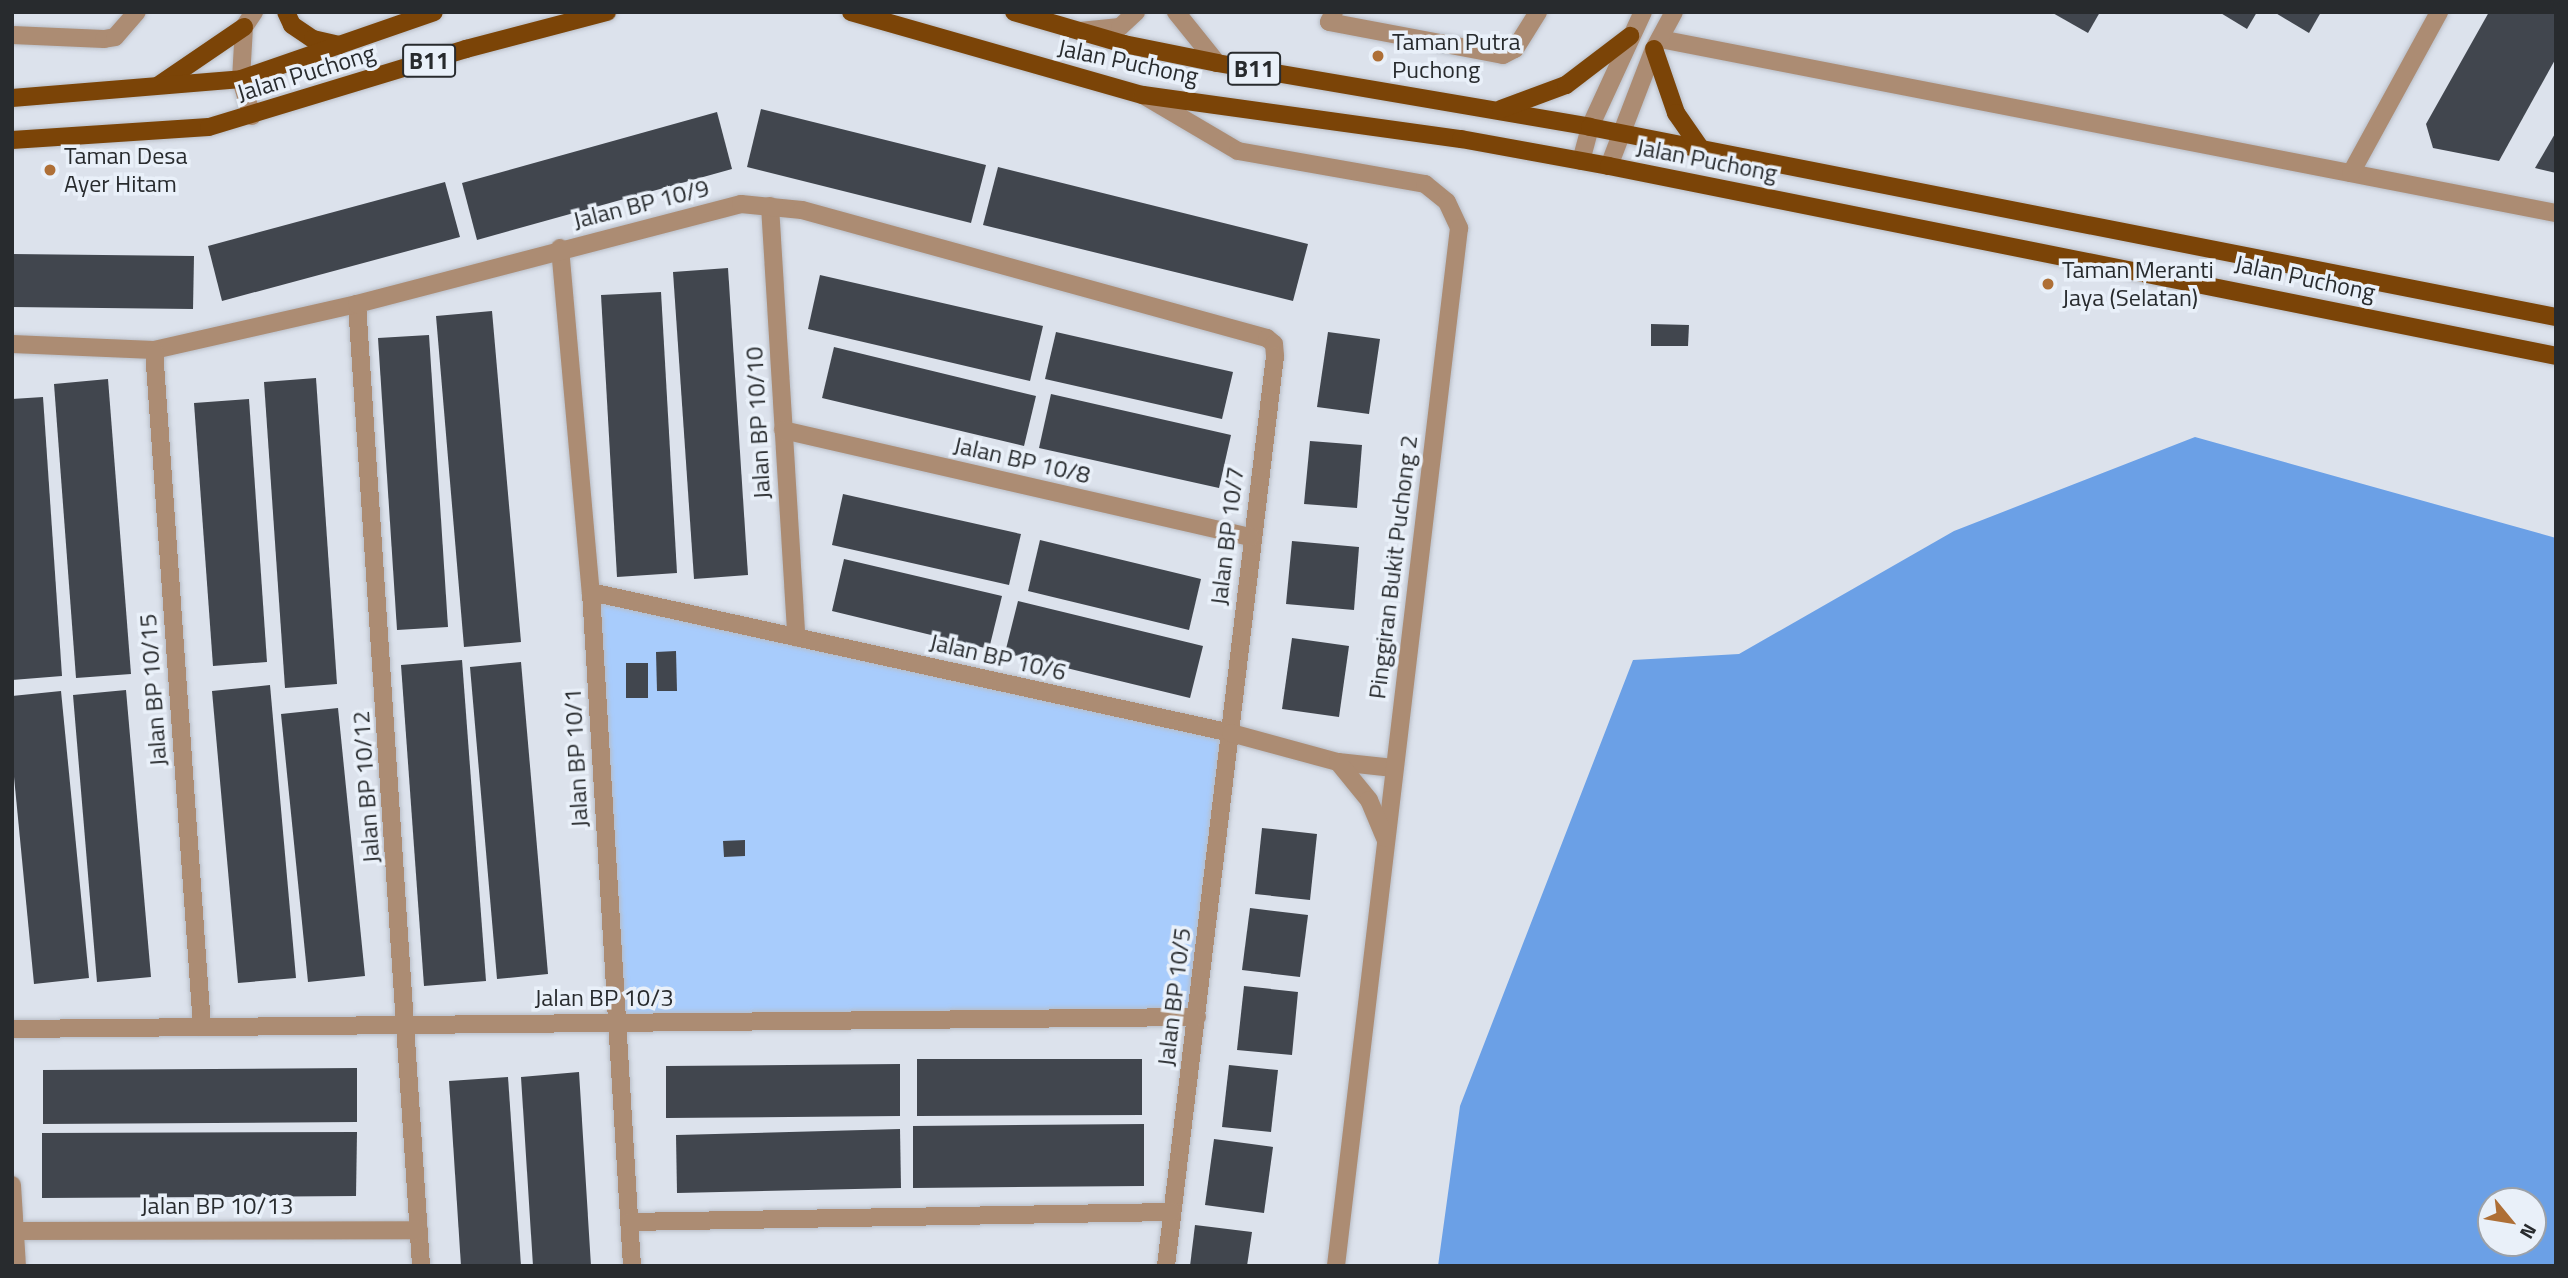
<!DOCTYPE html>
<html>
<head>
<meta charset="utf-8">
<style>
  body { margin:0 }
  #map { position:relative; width:2568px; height:1278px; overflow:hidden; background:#dce2ec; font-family:"Titillium Web",sans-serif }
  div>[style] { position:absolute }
  .green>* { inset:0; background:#a8ccfc }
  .forest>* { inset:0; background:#6ba0e6 }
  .building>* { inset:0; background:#41464e }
  .roads { filter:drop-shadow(0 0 2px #b8bdc6) drop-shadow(0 0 2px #b8bdc6) }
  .minor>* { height:18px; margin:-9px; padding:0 9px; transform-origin:9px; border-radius:9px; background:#ac8c73 }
  .tertiary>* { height:18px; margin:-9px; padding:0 9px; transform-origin:9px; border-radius:9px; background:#ac8c73 }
  .primary>* { height:18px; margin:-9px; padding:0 9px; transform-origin:9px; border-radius:9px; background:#7b4407 }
  .dots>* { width:19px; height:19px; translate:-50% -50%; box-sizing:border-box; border:4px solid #e9f0f9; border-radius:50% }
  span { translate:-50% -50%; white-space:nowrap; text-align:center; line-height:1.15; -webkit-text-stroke:7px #e9f0f9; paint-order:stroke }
  .shield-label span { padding:2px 5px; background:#e9f0f9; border:2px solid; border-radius:5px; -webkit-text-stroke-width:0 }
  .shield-label { font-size:23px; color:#282b2e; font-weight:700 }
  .poi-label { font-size:24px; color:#282b2e }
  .left { translate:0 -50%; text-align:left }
  .street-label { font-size:24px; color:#282b2e }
  .frame { position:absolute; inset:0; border:14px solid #282b2e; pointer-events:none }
  .north { position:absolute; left:2477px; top:1187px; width:70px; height:70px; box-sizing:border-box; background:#e9f0f9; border:2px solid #9ca1a8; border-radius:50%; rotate:120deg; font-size:19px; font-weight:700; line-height:28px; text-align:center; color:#282b2e }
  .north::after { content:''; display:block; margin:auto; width:24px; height:32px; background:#ae6f36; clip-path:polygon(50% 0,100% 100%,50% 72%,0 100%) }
</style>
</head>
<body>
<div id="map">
  <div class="green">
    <div style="clip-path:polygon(591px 592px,1231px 733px,1197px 1017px,617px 1023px)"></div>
  </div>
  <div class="forest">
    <div style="clip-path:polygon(evenodd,2195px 437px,2556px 538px,2556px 1266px,1438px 1266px,1460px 1106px,1633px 660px,1739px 654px,1954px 531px,2195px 437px,2491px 1201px,2533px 1201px,2533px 1243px,2491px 1243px,2491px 1201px)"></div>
  </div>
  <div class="building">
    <div style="clip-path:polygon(2051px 12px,2100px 12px,2088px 33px)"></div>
    <div style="clip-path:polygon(2219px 12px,2257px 12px,2247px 29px)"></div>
    <div style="clip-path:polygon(2274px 12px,2321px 12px,2309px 33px)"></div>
    <div style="clip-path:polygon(2489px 12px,2556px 12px,2556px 58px,2499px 161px,2433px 148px,2426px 124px)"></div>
    <div style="clip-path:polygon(761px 109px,986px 165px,971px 223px,747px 167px)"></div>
    <div style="clip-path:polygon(717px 112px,732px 169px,477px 240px,462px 183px)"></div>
    <div style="clip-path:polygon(2556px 132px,2556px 173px,2535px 168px)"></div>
    <div style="clip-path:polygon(998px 167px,1308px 244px,1293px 301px,983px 225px)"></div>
    <div style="clip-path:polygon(445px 182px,460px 237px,222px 301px,208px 246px)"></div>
    <div style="clip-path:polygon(12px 254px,194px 256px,193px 309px,12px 307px)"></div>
    <div style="clip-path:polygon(728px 268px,748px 575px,694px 579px,673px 272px)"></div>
    <div style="clip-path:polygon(820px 275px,1043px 326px,1030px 381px,808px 329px)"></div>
    <div style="clip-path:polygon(661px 292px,677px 573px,617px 577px,601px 295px)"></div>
    <div style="clip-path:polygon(492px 311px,521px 642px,464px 647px,436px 316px)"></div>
    <div style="clip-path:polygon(1651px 324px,1689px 325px,1688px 346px,1651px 346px)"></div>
    <div style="clip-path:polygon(1056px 332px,1233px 372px,1222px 419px,1045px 379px)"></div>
    <div style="clip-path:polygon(1328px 332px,1380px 339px,1369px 414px,1317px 407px)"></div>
    <div style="clip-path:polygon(429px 335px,448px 627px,397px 630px,378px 338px)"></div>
    <div style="clip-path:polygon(834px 347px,1036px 396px,1024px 446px,822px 398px)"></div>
    <div style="clip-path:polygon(316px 378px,337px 684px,285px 688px,264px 382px)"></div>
    <div style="clip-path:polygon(108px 379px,131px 674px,76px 678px,54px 384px)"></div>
    <div style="clip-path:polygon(1051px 394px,1231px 435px,1219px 488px,1039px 448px)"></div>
    <div style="clip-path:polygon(43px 397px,62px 676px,12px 680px,12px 399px)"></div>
    <div style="clip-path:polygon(249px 399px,267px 662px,213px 666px,194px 403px)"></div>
    <div style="clip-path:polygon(1310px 441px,1362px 445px,1357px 508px,1304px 504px)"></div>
    <div style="clip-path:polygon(843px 494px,1021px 534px,1009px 585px,832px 545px)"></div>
    <div style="clip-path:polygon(1040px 540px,1201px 579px,1189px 630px,1028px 591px)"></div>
    <div style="clip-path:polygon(1292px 541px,1359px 547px,1354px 610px,1286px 604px)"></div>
    <div style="clip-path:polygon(844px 559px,1002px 596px,989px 649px,832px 611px)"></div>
    <div style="clip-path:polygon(1018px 601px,1203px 646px,1190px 698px,1005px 653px)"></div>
    <div style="clip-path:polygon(1292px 638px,1349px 646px,1339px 717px,1282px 709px)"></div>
    <div style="clip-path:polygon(676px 651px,677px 691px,657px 691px,656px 652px)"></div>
    <div style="clip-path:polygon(462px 660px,486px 981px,424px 986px,401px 665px)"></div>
    <div style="clip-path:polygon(521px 662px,548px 974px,497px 979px,470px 667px)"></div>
    <div style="clip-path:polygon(626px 663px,648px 663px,648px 698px,626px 698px)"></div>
    <div style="clip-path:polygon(270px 685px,296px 978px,238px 983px,212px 691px)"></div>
    <div style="clip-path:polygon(126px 690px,151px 977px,97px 982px,73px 695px)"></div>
    <div style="clip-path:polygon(61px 691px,89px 978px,34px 984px,12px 756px,12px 696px)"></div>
    <div style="clip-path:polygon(338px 708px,365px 976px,308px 982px,281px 714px)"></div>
    <div style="clip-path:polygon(1262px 828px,1317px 834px,1310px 900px,1255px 894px)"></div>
    <div style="clip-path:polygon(745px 840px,745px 856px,724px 857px,723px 841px)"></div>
    <div style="clip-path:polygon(1250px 908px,1308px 915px,1300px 977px,1242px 970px)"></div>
    <div style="clip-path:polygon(1244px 986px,1298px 992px,1292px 1055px,1237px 1050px)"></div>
    <div style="clip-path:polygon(917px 1059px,1142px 1059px,1142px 1115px,917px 1116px)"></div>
    <div style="clip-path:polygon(900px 1064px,900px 1116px,666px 1118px,666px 1066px)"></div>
    <div style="clip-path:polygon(1229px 1065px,1278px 1070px,1271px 1132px,1222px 1127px)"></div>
    <div style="clip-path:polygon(357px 1068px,357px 1122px,43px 1124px,43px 1070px)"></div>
    <div style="clip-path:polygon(579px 1072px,591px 1266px,533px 1266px,521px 1077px)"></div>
    <div style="clip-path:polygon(508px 1077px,521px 1266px,461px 1266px,449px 1081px)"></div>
    <div style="clip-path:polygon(1144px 1124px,1144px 1186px,913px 1188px,913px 1126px)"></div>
    <div style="clip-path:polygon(900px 1129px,901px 1188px,677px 1193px,676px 1135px)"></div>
    <div style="clip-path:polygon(357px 1132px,356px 1196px,42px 1198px,42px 1133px)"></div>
    <div style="clip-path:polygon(1214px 1139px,1273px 1147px,1264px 1213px,1205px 1205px)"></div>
    <div style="clip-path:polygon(1195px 1225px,1252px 1232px,1247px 1266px,1190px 1266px)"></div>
  </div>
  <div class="roads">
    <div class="minor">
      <div style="left:1176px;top:12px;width:65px;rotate:51.2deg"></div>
      <div style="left:1334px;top:12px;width:11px;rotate:117deg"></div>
      <div style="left:1329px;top:22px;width:177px;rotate:10.7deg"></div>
      <div style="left:1503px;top:55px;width:13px;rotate:-27deg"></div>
      <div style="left:1515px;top:49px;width:44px;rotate:-58.1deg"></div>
      <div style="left:1080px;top:31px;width:40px;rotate:-5.7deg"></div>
      <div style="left:1120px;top:27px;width:22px;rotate:-43deg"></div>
      <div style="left:12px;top:35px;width:92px;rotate:2.5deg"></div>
      <div style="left:104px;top:39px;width:11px;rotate:-10deg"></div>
      <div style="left:115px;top:37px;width:33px;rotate:-49deg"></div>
      <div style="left:1660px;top:39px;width:913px;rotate:10.99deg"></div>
      <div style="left:252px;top:116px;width:39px;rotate:-107deg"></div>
      <div style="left:241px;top:79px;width:52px;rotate:-86.7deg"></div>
      <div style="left:244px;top:27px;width:18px;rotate:-56deg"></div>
      <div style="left:2351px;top:173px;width:183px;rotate:-61.3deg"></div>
      <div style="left:770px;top:206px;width:432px;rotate:86.5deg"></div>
      <div style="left:560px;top:248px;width:345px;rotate:84.9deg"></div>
      <div style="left:591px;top:592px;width:675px;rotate:86.52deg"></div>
      <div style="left:357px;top:304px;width:964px;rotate:86.19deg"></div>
      <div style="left:12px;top:344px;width:142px;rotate:2.4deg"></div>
      <div style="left:154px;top:350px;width:208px;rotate:-12.8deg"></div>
      <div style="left:357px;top:304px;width:397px;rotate:-14.6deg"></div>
      <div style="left:741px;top:204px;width:61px;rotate:5.6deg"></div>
      <div style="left:802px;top:210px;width:482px;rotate:15.4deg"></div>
      <div style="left:1267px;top:338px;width:9px;rotate:41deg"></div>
      <div style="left:1274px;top:344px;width:12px;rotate:85deg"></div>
      <div style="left:1275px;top:356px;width:917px;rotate:96.83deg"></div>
      <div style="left:154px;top:350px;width:679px;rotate:85.94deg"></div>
      <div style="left:783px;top:430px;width:479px;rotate:12.9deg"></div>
      <div style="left:591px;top:592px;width:655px;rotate:12.42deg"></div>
      <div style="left:1231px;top:733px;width:111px;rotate:15.2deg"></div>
      <div style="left:1338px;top:762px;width:56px;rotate:6.1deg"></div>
      <div style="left:12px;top:1029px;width:1185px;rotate:-0.58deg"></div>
      <div style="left:12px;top:1185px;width:81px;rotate:86.5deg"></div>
      <div style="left:629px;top:1222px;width:543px;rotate:-1.06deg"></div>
      <div style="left:16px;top:1231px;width:403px;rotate:-0.1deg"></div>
    </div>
    <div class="tertiary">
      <div style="left:1143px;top:95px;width:110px;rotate:30.5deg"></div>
      <div style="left:1238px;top:151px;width:190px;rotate:10deg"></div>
      <div style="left:1425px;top:184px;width:28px;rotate:39deg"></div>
      <div style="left:1447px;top:202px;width:29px;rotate:65deg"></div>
      <div style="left:1459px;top:228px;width:1045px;rotate:96.76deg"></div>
      <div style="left:1581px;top:161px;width:35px;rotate:-75deg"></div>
      <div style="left:1590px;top:127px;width:127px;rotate:-65.3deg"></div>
      <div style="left:1609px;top:166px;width:125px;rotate:-69deg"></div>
      <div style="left:1654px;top:49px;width:42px;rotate:-61.6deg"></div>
      <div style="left:1338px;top:762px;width:49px;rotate:50.8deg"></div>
      <div style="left:1369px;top:800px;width:41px;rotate:67.2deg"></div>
    </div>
    <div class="primary">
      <div style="left:286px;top:12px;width:14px;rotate:65deg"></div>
      <div style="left:292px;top:25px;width:25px;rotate:34deg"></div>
      <div style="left:313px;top:39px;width:27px;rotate:13deg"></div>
      <div style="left:851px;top:12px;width:304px;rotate:15.9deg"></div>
      <div style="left:1143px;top:95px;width:321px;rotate:7.9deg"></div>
      <div style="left:1461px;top:139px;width:150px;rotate:10.3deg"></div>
      <div style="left:1609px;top:166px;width:966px;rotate:11.34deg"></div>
      <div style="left:1014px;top:12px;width:115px;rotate:16.2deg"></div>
      <div style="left:1124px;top:44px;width:95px;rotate:11.5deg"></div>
      <div style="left:1217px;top:63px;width:378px;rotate:9.7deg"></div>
      <div style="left:1590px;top:127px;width:985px;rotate:11.13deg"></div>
      <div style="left:1654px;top:49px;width:68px;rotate:71deg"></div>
      <div style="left:1676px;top:113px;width:44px;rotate:55.2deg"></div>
      <div style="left:159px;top:85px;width:103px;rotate:-34.3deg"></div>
      <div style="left:12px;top:98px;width:230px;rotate:-4.7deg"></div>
      <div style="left:241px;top:79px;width:204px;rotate:-19.1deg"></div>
      <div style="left:1501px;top:109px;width:69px;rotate:-20.3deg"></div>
      <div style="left:1566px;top:85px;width:81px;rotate:-37.4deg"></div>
      <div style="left:12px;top:140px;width:197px;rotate:-3.8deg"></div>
      <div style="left:209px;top:127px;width:269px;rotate:-16.9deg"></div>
      <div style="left:466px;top:49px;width:146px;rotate:-14.7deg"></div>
    </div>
  </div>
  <div class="dots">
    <div style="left:1378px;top:56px;background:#ae6f36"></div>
    <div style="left:50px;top:170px;background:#ae6f36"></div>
    <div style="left:2048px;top:284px;background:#ae6f36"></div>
  </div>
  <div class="shield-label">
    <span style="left:429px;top:61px">B11</span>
    <span style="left:1254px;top:69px">B11</span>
  </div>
  <div class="poi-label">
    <span class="left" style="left:1392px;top:56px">Taman Putra<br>Puchong</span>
    <span class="left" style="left:64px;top:170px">Taman Desa<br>Ayer Hitam</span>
    <span class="left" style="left:2062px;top:284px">Taman Meranti<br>Jaya (Selatan)</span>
  </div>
  <div class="street-label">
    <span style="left:1128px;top:62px;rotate:12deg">Jalan Puchong</span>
    <span style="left:306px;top:73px;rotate:-17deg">Jalan Puchong</span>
    <span style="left:1707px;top:160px;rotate:11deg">Jalan Puchong</span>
    <span style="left:641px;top:204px;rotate:-14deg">Jalan BP 10/9</span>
    <span style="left:2305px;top:278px;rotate:12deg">Jalan Puchong</span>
    <span style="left:758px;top:423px;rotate:-93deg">Jalan BP 10/10</span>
    <span style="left:1022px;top:460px;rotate:13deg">Jalan BP 10/8</span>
    <span style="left:1227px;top:536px;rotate:-83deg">Jalan BP 10/7</span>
    <span style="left:1393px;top:567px;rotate:-83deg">Pinggiran Bukit Puchong 2</span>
    <span style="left:998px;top:657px;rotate:13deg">Jalan BP 10/6</span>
    <span style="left:153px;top:690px;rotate:-94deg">Jalan BP 10/15</span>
    <span style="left:576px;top:758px;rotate:-93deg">Jalan BP 10/1</span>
    <span style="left:366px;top:787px;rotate:-94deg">Jalan BP 10/12</span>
    <span style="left:1174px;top:997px;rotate:-83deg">Jalan BP 10/5</span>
    <span style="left:604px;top:998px">Jalan BP 10/3</span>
    <span style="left:217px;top:1206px">Jalan BP 10/13</span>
  </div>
  <div class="frame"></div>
  <div class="north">N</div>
</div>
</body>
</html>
